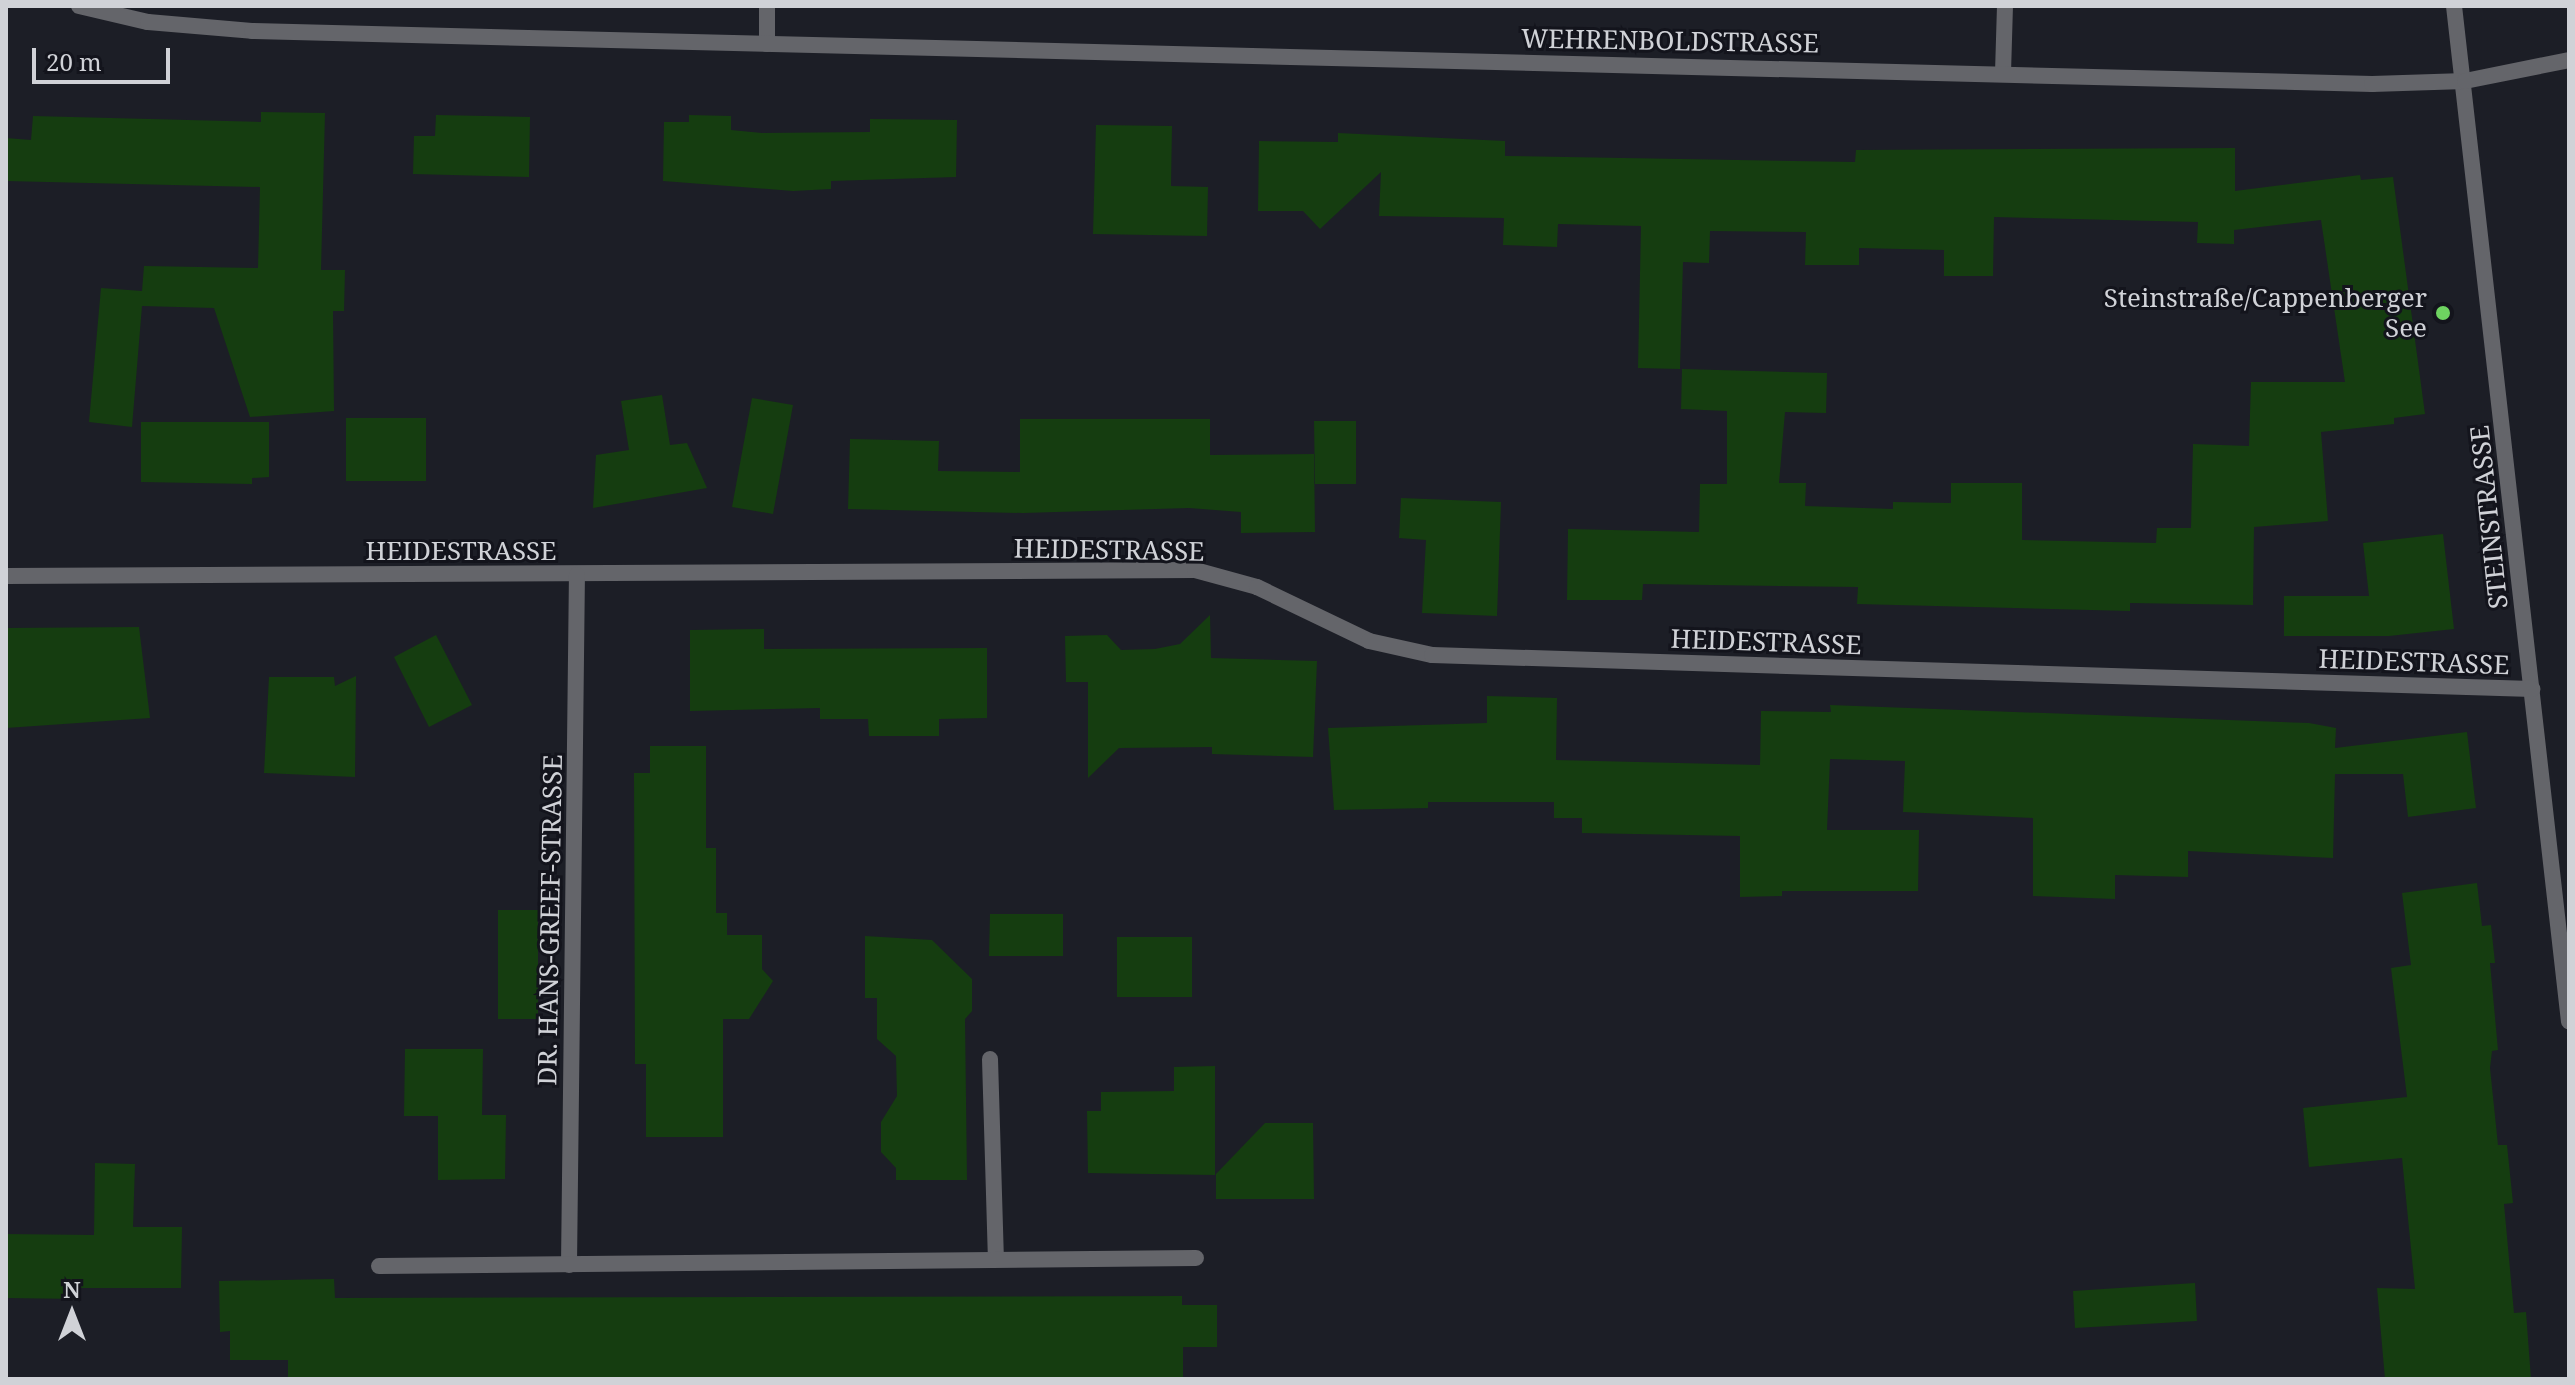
<!DOCTYPE html>
<html>
<head>
<meta charset="utf-8">
<style>
  body { margin:0 }
  #map { position:relative; width:2575px; height:1385px; overflow:hidden; background:#1c1e26; font-family:"Noto Serif",serif }
  div>[style] { position:absolute }
  .building>* { inset:0; background:#153d10 }
  .minor>* { height:16px; margin:-8px; padding:0 8px; transform-origin:8px; border-radius:8px; background:#64656a }
  .tertiary>* { height:16px; margin:-8px; padding:0 8px; transform-origin:8px; border-radius:8px; background:#64656a }
  .dots>* { width:22px; height:22px; translate:-50% -50%; box-sizing:border-box; border:4px solid #13141c; border-radius:50% }
  span { translate:-50% -50%; white-space:nowrap; text-align:center; line-height:1.15; -webkit-text-stroke:6px #13141c; paint-order:stroke }
  .street-label { font-size:26px; color:#d0d2d7 }
  .poi-label { font-size:26px; color:#d0d2d7 }
  .right { translate:-100% -50%; text-align:right }
  .frame { position:absolute; inset:0; border:8px solid #d0d2d7; pointer-events:none }
  .north { position:absolute; left:32px; top:1273px; width:80px; height:80px; -webkit-text-stroke:6px #13141c; paint-order:stroke; rotate:0deg; font-size:22px; font-weight:700; line-height:32px; text-align:center; color:#d0d2d7 }
  .north::after { content:''; display:block; margin:auto; width:28px; height:36px; background:#d0d2d7; clip-path:polygon(50% 0,100% 100%,50% 72%,0 100%) }
  .scale { position:absolute; left:32px; top:48px; width:138px; height:36px; box-sizing:border-box; border:4px solid #d0d2d7; border-top:0; padding-left:10px; font-size:24px; line-height:28px; white-space:nowrap; color:#d0d2d7; -webkit-text-stroke:6px #13141c; paint-order:stroke }
</style>
</head>
<body>
<div id="map">
  <div class="building">
    <div style="clip-path:polygon(261px 112px,325px 113px,321px 270px,345px 270px,344px 311px,333px 311px,334px 411px,250px 417px,214px 308px,142px 306px,132px 427px,89px 422px,101px 288px,142px 291px,144px 266px,258px 268px,260px 187px,6px 181px,6px 138px,31px 140px,33px 116px,261px 122px)"></div>
    <div style="clip-path:polygon(436px 115px,530px 117px,529px 177px,413px 174px,414px 136px,435px 136px)"></div>
    <div style="clip-path:polygon(689px 115px,731px 116px,731px 130px,762px 133px,870px 132px,870px 119px,957px 120px,956px 177px,831px 181px,831px 189px,793px 191px,663px 181px,664px 122px,689px 122px)"></div>
    <div style="clip-path:polygon(1096px 125px,1172px 126px,1171px 186px,1208px 187px,1207px 236px,1093px 234px)"></div>
    <div style="clip-path:polygon(1338px 133px,1505px 141px,1505px 156px,1855px 162px,1856px 150px,2235px 148px,2235px 191px,2360px 175px,2361px 180px,2393px 177px,2425px 414px,2394px 418px,2394px 424px,2321px 432px,2328px 521px,2254px 527px,2253px 605px,2130px 603px,2130px 611px,1857px 604px,1858px 587px,1643px 584px,1642px 600px,1567px 600px,1568px 529px,1699px 532px,1700px 484px,1727px 484px,1727px 411px,1681px 409px,1682px 369px,1827px 373px,1826px 413px,1785px 412px,1779px 483px,1806px 483px,1805px 506px,1893px 509px,1893px 502px,1951px 503px,1951px 483px,2022px 483px,2022px 540px,2156px 543px,2157px 528px,2191px 528px,2193px 444px,2249px 446px,2251px 382px,2345px 382px,2321px 220px,2234px 230px,2234px 244px,2197px 243px,2198px 222px,1994px 217px,1993px 276px,1944px 276px,1944px 250px,1859px 248px,1859px 265px,1805px 265px,1806px 232px,1710px 231px,1709px 263px,1683px 262px,1680px 369px,1638px 368px,1641px 226px,1558px 224px,1557px 247px,1503px 245px,1504px 218px,1379px 216px,1381px 172px,1320px 229px,1303px 211px,1258px 211px,1259px 141px,1338px 142px)"></div>
    <div style="clip-path:polygon(662px 395px,670px 445px,687px 443px,707px 488px,593px 508px,596px 455px,629px 450px,621px 401px)"></div>
    <div style="clip-path:polygon(752px 398px,793px 405px,773px 514px,732px 507px)"></div>
    <div style="clip-path:polygon(346px 418px,426px 418px,426px 481px,346px 481px)"></div>
    <div style="clip-path:polygon(1020px 419px,1210px 419px,1210px 455px,1314px 454px,1315px 532px,1241px 533px,1241px 512px,1189px 508px,1023px 513px,848px 509px,850px 439px,939px 441px,938px 471px,1020px 472px)"></div>
    <div style="clip-path:polygon(1314px 421px,1356px 421px,1356px 484px,1315px 484px)"></div>
    <div style="clip-path:polygon(141px 422px,269px 422px,269px 477px,252px 478px,252px 484px,141px 482px)"></div>
    <div style="clip-path:polygon(1401px 498px,1501px 502px,1497px 616px,1422px 613px,1426px 540px,1399px 538px)"></div>
    <div style="clip-path:polygon(2443px 534px,2454px 629px,2389px 636px,2284px 636px,2284px 596px,2369px 596px,2363px 543px)"></div>
    <div style="clip-path:polygon(1210px 615px,1211px 658px,1317px 661px,1313px 757px,1212px 754px,1212px 747px,1119px 748px,1088px 778px,1088px 682px,1066px 682px,1065px 636px,1107px 635px,1121px 650px,1155px 649px,1180px 644px)"></div>
    <div style="clip-path:polygon(139px 627px,150px 718px,6px 728px,6px 628px)"></div>
    <div style="clip-path:polygon(764px 629px,764px 649px,987px 648px,987px 718px,939px 719px,939px 736px,869px 736px,868px 719px,820px 719px,820px 708px,690px 711px,690px 630px)"></div>
    <div style="clip-path:polygon(436px 635px,472px 705px,429px 727px,394px 657px)"></div>
    <div style="clip-path:polygon(356px 676px,355px 777px,264px 773px,269px 677px,334px 677px,335px 686px)"></div>
    <div style="clip-path:polygon(1487px 696px,1557px 698px,1556px 760px,1760px 765px,1761px 711px,1831px 712px,1830px 705px,2309px 723px,2336px 728px,2335px 748px,2467px 732px,2476px 808px,2408px 817px,2403px 774px,2335px 774px,2333px 858px,2188px 851px,2188px 877px,2115px 875px,2115px 899px,2033px 896px,2033px 818px,1903px 812px,1905px 761px,1830px 759px,1827px 830px,1919px 830px,1918px 891px,1782px 891px,1782px 896px,1740px 897px,1740px 836px,1582px 833px,1582px 818px,1554px 818px,1554px 802px,1428px 802px,1428px 808px,1334px 810px,1328px 728px,1487px 723px)"></div>
    <div style="clip-path:polygon(650px 746px,706px 746px,706px 848px,716px 848px,716px 913px,727px 913px,727px 935px,762px 935px,762px 969px,773px 981px,749px 1019px,723px 1019px,723px 1137px,646px 1137px,646px 1064px,635px 1064px,634px 773px,650px 773px)"></div>
    <div style="clip-path:polygon(2477px 883px,2482px 926px,2491px 925px,2495px 963px,2490px 963px,2498px 1050px,2492px 1051px,2490px 1068px,2498px 1145px,2507px 1145px,2513px 1203px,2504px 1204px,2514px 1313px,2526px 1312px,2531px 1379px,2385px 1379px,2377px 1288px,2415px 1289px,2402px 1158px,2309px 1167px,2303px 1108px,2407px 1097px,2391px 968px,2411px 965px,2402px 893px)"></div>
    <div style="clip-path:polygon(498px 910px,538px 910px,538px 1019px,498px 1019px)"></div>
    <div style="clip-path:polygon(990px 914px,1063px 914px,1063px 956px,989px 956px)"></div>
    <div style="clip-path:polygon(865px 936px,932px 940px,972px 979px,972px 1011px,965px 1019px,967px 1180px,896px 1180px,896px 1168px,881px 1152px,881px 1122px,897px 1096px,896px 1056px,877px 1039px,877px 998px,865px 998px)"></div>
    <div style="clip-path:polygon(1117px 937px,1192px 937px,1192px 997px,1117px 997px)"></div>
    <div style="clip-path:polygon(405px 1049px,483px 1049px,482px 1115px,506px 1115px,505px 1179px,438px 1180px,438px 1116px,404px 1116px)"></div>
    <div style="clip-path:polygon(1215px 1066px,1215px 1175px,1088px 1173px,1087px 1111px,1101px 1111px,1101px 1092px,1174px 1091px,1174px 1067px)"></div>
    <div style="clip-path:polygon(1265px 1123px,1313px 1123px,1314px 1199px,1216px 1199px,1216px 1174px)"></div>
    <div style="clip-path:polygon(95px 1163px,135px 1164px,133px 1227px,182px 1227px,181px 1288px,80px 1288px,80px 1299px,6px 1298px,6px 1234px,94px 1235px)"></div>
    <div style="clip-path:polygon(334px 1279px,335px 1298px,1182px 1296px,1182px 1305px,1217px 1305px,1217px 1347px,1183px 1347px,1183px 1379px,288px 1379px,288px 1360px,230px 1360px,230px 1331px,220px 1332px,219px 1281px)"></div>
    <div style="clip-path:polygon(2195px 1283px,2197px 1321px,2075px 1328px,2073px 1291px)"></div>
  </div>
  <div class="minor">
    <div style="left:2454px;top:6px;width:1022px;rotate:83.54deg"></div>
    <div style="left:767px;top:44px;width:38px;rotate:-90deg"></div>
    <div style="left:2003px;top:73px;width:67px;rotate:-88.3deg"></div>
    <div style="left:6px;top:576px;width:1189px;rotate:-0.29deg"></div>
    <div style="left:1195px;top:570px;width:64px;rotate:15.3deg"></div>
    <div style="left:1257px;top:587px;width:124px;rotate:25.7deg"></div>
    <div style="left:1369px;top:641px;width:65px;rotate:12.5deg"></div>
    <div style="left:1432px;top:655px;width:1101px;rotate:1.77deg"></div>
    <div style="left:990px;top:1059px;width:200px;rotate:88.3deg"></div>
    <div style="left:569px;top:1265px;width:690px;rotate:-89.34deg"></div>
    <div style="left:379px;top:1266px;width:817px;rotate:-0.56deg"></div>
  </div>
  <div class="tertiary">
    <div style="left:79px;top:6px;width:71px;rotate:13.1deg"></div>
    <div style="left:148px;top:22px;width:104px;rotate:4.9deg"></div>
    <div style="left:252px;top:31px;width:2121px;rotate:1.43deg"></div>
    <div style="left:2372px;top:84px;width:93px;rotate:-1.8deg"></div>
    <div style="left:2465px;top:81px;width:106px;rotate:-11.4deg"></div>
  </div>
  <div class="dots">
    <div style="left:2443px;top:313px;background:#6ed361"></div>
  </div>
  <div class="street-label">
    <span style="left:1670px;top:41px;rotate:1deg">WEHRENBOLDSTRASSE</span>
    <span style="left:2489px;top:517px;rotate:-96deg">STEINSTRASSE</span>
    <span style="left:1109px;top:550px;rotate:1deg">HEIDESTRASSE</span>
    <span style="left:461px;top:551px">HEIDESTRASSE</span>
    <span style="left:1766px;top:642px;rotate:2deg">HEIDESTRASSE</span>
    <span style="left:2414px;top:662px;rotate:2deg">HEIDESTRASSE</span>
    <span style="left:550px;top:920px;rotate:-89deg">DR. HANS-GREEF-STRASSE</span>
  </div>
  <div class="poi-label">
    <span class="right" style="left:2427px;top:313px">Steinstraße/Cappenberger<br>See</span>
  </div>
  <div class="frame"></div>
  <div class="north">N</div>
  <div class="scale">20 m</div>
</div>
</body>
</html>
